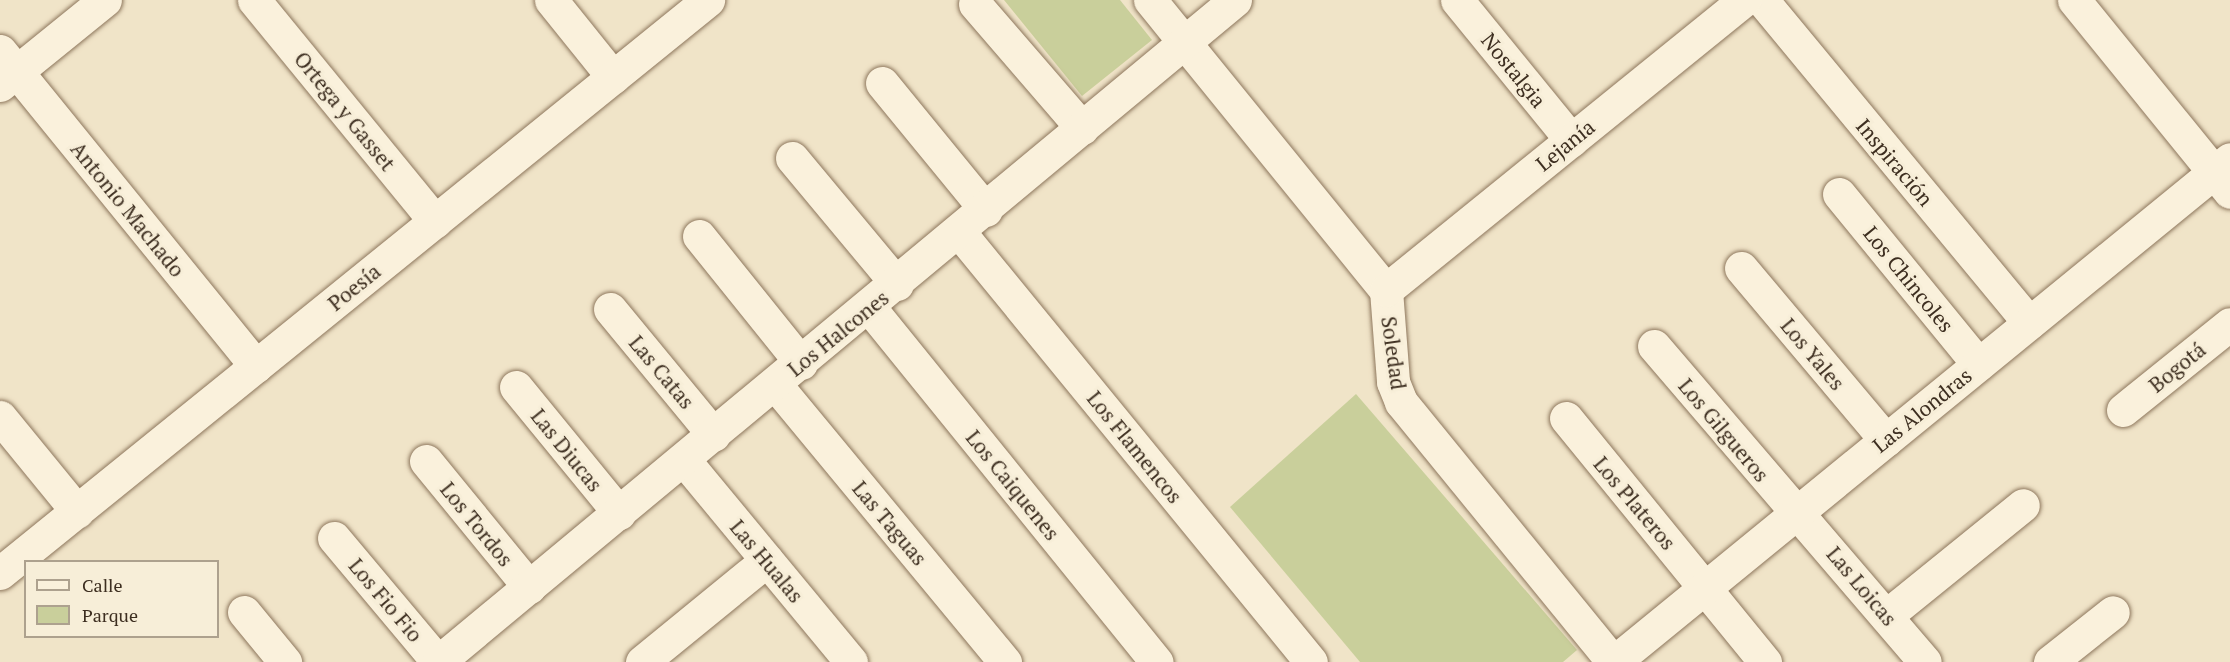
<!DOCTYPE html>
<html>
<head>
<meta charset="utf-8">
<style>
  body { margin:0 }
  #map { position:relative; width:2230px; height:662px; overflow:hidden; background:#f0e4c8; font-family:"PT Serif",serif }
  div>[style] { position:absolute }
  .green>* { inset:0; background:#c9cf9b }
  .roads { filter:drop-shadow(0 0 2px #8d765c) drop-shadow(0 0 2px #8d765c) }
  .street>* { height:33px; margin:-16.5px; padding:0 16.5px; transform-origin:16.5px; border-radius:16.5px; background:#faf1dc }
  span { translate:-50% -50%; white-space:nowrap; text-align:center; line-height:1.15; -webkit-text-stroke:6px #f7eed8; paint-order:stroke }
  .street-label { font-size:21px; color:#3d2e20 }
  .legend { position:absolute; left:24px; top:560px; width:195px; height:78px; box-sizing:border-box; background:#f7eed8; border:2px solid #ada18e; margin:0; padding:8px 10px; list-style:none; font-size:18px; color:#3d2e20 }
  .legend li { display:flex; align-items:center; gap:12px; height:30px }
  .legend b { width:30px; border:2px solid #ada18e }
</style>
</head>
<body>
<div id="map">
  <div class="green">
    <div style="clip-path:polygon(1004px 0,1120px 0,1152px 40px,1082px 96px)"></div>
    <div style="clip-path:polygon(1356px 394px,1577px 650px,1563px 662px,1360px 662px,1230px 507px)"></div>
  </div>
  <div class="roads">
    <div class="street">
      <div style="left:254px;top:0;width:286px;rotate:50.7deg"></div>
      <div style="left:551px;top:0;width:99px;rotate:51.2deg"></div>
      <div style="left:1150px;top:0;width:374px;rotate:50.9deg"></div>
      <div style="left:1386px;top:290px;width:92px;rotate:85.6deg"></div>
      <div style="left:1393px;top:382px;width:22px;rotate:68deg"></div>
      <div style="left:1401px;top:402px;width:335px;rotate:50.8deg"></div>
      <div style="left:1457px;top:0;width:181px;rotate:50.8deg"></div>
      <div style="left:1762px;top:0;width:419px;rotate:50.4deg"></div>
      <div style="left:2074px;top:0;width:247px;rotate:50.9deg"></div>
      <div style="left:975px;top:4px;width:164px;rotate:49.2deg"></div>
      <div style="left:0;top:51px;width:406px;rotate:50.9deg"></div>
      <div style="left:882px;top:83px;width:164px;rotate:50.7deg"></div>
      <div style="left:0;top:85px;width:135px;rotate:-39deg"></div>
      <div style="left:792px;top:158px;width:164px;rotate:50.2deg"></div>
      <div style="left:1839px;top:194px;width:220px;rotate:50.7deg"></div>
      <div style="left:960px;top:233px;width:554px;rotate:50.71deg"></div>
      <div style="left:699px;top:236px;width:163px;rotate:51.2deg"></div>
      <div style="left:1741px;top:268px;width:225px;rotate:49.9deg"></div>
      <div style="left:1386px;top:290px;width:461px;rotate:-39deg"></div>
      <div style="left:869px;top:307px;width:457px;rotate:51deg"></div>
      <div style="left:610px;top:309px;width:163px;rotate:50.5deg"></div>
      <div style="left:1654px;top:346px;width:416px;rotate:49.4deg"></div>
      <div style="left:775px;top:384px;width:361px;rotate:50.4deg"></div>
      <div style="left:516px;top:387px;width:163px;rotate:50.7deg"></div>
      <div style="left:2123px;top:410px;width:137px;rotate:-38.8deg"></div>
      <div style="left:0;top:417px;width:122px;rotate:50.7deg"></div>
      <div style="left:1566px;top:418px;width:315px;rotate:50.8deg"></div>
      <div style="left:684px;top:460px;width:262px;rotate:50.4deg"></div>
      <div style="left:426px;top:461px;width:163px;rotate:50.7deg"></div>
      <div style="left:334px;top:538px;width:162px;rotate:50deg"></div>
      <div style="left:0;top:573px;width:911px;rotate:-38.98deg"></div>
      <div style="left:244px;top:612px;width:65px;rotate:50.6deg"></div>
      <div style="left:1886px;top:616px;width:176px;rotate:-39deg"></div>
      <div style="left:438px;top:662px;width:1036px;rotate:-39.71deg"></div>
      <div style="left:642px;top:662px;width:161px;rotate:-39.2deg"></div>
      <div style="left:1614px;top:662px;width:795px;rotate:-39.23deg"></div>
      <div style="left:2050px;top:662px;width:80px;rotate:-38.4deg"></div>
    </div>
  </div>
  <div class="street-label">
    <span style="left:1514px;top:70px;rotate:51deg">Nostalgia</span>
    <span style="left:345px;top:111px;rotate:51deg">Ortega y Gasset</span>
    <span style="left:1565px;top:145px;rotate:-39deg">Lejanía</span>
    <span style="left:1895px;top:162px;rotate:50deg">Inspiración</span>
    <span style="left:128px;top:209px;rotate:51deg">Antonio Machado</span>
    <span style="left:1909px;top:279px;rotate:51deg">Los Chincoles</span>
    <span style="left:354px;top:287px;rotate:-39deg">Poesía</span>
    <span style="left:838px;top:333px;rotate:-39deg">Los Halcones</span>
    <span style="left:1394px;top:353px;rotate:82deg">Soledad</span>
    <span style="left:1813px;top:354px;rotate:50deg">Los Yales</span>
    <span style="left:2177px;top:367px;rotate:-39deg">Bogotá</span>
    <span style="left:662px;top:372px;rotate:50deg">Las Catas</span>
    <span style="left:1922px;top:410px;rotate:-39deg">Las Alondras</span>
    <span style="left:1724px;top:430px;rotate:50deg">Los Gilgueros</span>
    <span style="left:1135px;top:447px;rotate:51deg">Los Flamencos</span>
    <span style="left:567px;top:450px;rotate:51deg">Las Diucas</span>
    <span style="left:1013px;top:485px;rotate:51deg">Los Caiquenes</span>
    <span style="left:1635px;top:503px;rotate:50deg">Los Plateros</span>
    <span style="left:890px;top:523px;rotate:50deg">Las Taguas</span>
    <span style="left:477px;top:524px;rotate:51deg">Los Tordos</span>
    <span style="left:767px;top:561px;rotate:50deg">Las Hualas</span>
    <span style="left:1862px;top:586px;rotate:50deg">Las Loicas</span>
    <span style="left:386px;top:600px;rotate:50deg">Los Fio Fio</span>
  </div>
  <ul class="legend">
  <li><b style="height:8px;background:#faf1dc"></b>Calle</li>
  <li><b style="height:16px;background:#c9cf9b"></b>Parque</li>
  </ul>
</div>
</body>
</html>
